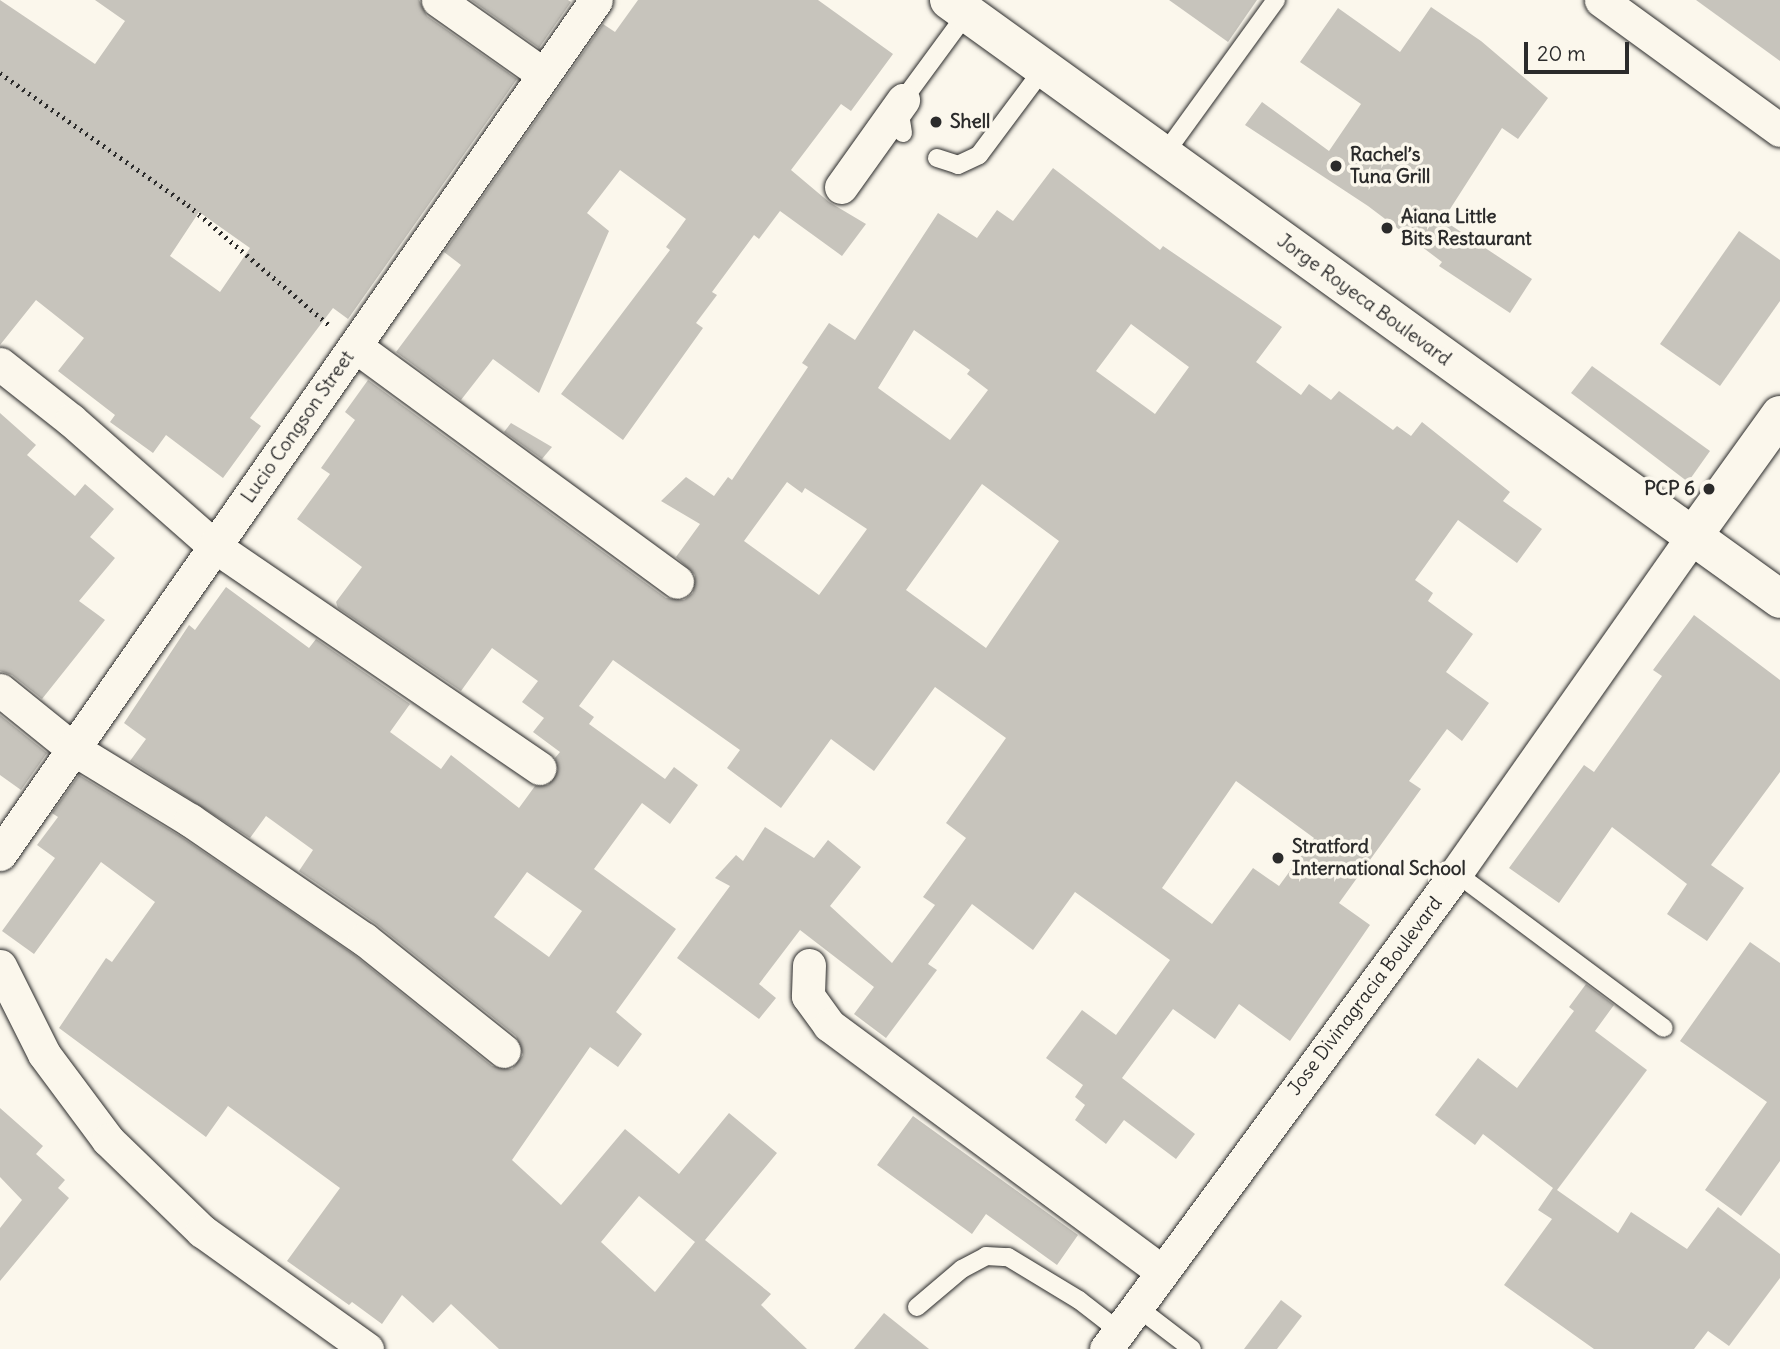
<!DOCTYPE html>
<html>
<head>
<meta charset="utf-8">
<style>
  body { margin:0 }
  #map { position:relative; width:1780px; height:1349px; overflow:hidden; background:#fbf7ec; font-family:Delius,sans-serif }
  div>[style] { position:absolute }
  .building>* { inset:0; background:#c7c4bc }
  .path>* { height:4.5px; margin-top:-2.25px; transform-origin:0; background:repeating-linear-gradient(90deg,#2b2b2b 0 2px,transparent 0 7px) }
  .roads { filter:drop-shadow(0 0 2px #2b2b2b) drop-shadow(0 0 2px #2b2b2b) }
  .lane>* { height:18px; margin:-9px; padding:0 9px; transform-origin:9px; border-radius:9px; background:#fbf7ec }
  .street>* { height:33px; margin:-16.5px; padding:0 16.5px; transform-origin:16.5px; border-radius:16.5px; background:#fbf7ec }
  .secondary>* { height:38px; margin:-19px; padding:0 19px; transform-origin:19px; border-radius:19px; background:#fbf7ec }
  .dots>* { width:19px; height:19px; translate:-50% -50%; box-sizing:border-box; border:4px solid #fbf7ec; border-radius:50% }
  span { translate:-50% -50%; white-space:nowrap; text-align:center; line-height:1.15; -webkit-text-stroke:7px #fbf7ec; paint-order:stroke }
  .poi-label { font-size:19px; color:#2b2b2b; font-weight:700 }
  .left { translate:0 -50%; text-align:left }
  .right { translate:-100% -50%; text-align:right }
  .street-label { font-size:19px; color:#2b2b2b }
  .scale { position:absolute; left:1524px; top:42px; width:105px; height:32px; box-sizing:border-box; border:4px solid #2b2b2b; border-top:0; padding-left:9px; font-size:21px; line-height:24px; white-space:nowrap; color:#2b2b2b; -webkit-text-stroke:5px #fbf7ec; paint-order:stroke }
</style>
</head>
<body>
<div id="map">
  <div class="building">
    <div style="clip-path:polygon(evenodd,0 0,95px 64px,125px 21px,95px 0,419px 0,427px 16px,517px 79px,348px 319px,333px 308px,250px 418px,261px 426px,223px 478px,166px 435px,153px 453px,110px 422px,115px 415px,58px 371px,84px 338px,36px 300px,0 345px,0 0,199px 212px,250px 248px,220px 292px,170px 256px,199px 212px)"></div>
    <div style="clip-path:polygon(471px 0,568px 0,571px 2px,539px 48px)"></div>
    <div style="clip-path:polygon(638px 0,818px 0,893px 54px,851px 111px,841px 104px,791px 170px,829px 202px,866px 224px,842px 256px,780px 211px,759px 239px,754px 235px,712px 292px,717px 295px,696px 323px,703px 328px,623px 440px,561px 394px,670px 250px,666px 247px,686px 219px,620px 170px,587px 213px,609px 231px,539px 393px,493px 359px,461px 400px,396px 352px,461px 265px,444px 252px,603px 24px,615px 32px)"></div>
    <div style="clip-path:polygon(1169px 0,1257px 0,1228px 42px)"></div>
    <div style="clip-path:polygon(1696px 0,1780px 0,1780px 61px)"></div>
    <div style="clip-path:polygon(1431px 7px,1481px 41px,1548px 98px,1518px 139px,1502px 128px,1443px 220px,1532px 279px,1510px 313px,1439px 266px,1442px 262px,1368px 206px,1245px 125px,1262px 102px,1329px 151px,1361px 104px,1300px 62px,1338px 8px,1400px 52px)"></div>
    <div style="clip-path:polygon(evenodd,1053px 168px,1160px 250px,1163px 246px,1282px 327px,1256px 362px,1301px 395px,1309px 384px,1331px 400px,1339px 391px,1393px 430px,1397px 426px,1411px 436px,1422px 422px,1510px 492px,1503px 501px,1542px 529px,1517px 563px,1458px 520px,1415px 580px,1433px 593px,1428px 601px,1473px 634px,1446px 672px,1489px 703px,1462px 741px,1447px 729px,1409px 781px,1421px 789px,1339px 903px,1370px 925px,1290px 1041px,1239px 1004px,1215px 1039px,1173px 1009px,1122px 1078px,1195px 1134px,1176px 1159px,1124px 1120px,1106px 1144px,1075px 1120px,1085px 1105px,1075px 1097px,1083px 1085px,1046px 1058px,1082px 1010px,1116px 1035px,1170px 960px,1075px 892px,1033px 950px,972px 904px,928px 964px,937px 970px,886px 1038px,854px 1014px,874px 987px,800px 930px,759px 984px,776px 998px,759px 1019px,677px 958px,730px 886px,715px 878px,736px 855px,743px 861px,765px 827px,814px 858px,828px 840px,861px 867px,830px 906px,892px 963px,935px 905px,923px 897px,966px 838px,946px 823px,1006px 738px,935px 687px,874px 771px,831px 739px,781px 808px,727px 768px,740px 750px,613px 660px,579px 706px,594px 717px,589px 724px,665px 779px,674px 767px,698px 785px,670px 824px,642px 803px,594px 869px,676px 929px,616px 1012px,642px 1034px,618px 1067px,590px 1047px,512px 1160px,561px 1205px,625px 1129px,679px 1174px,729px 1113px,777px 1153px,705px 1240px,771px 1294px,761px 1305px,807px 1349px,499px 1349px,451px 1304px,433px 1323px,402px 1295px,382px 1324px,352px 1302px,349px 1305px,287px 1261px,340px 1188px,228px 1106px,206px 1137px,59px 1028px,106px 958px,112px 962px,155px 902px,101px 862px,34px 954px,2px 931px,55px 858px,37px 845px,58px 817px,52px 813px,79px 775px,84px 778px,180px 836px,353px 954px,492px 1066px,512px 1069px,523px 1055px,516px 1036px,376px 924px,299px 871px,313px 850px,266px 816px,250px 838px,130px 761px,146px 739px,124px 723px,189px 625px,195px 630px,226px 587px,309px 648px,316px 639px,410px 704px,390px 732px,441px 769px,451px 755px,519px 808px,535px 786px,548px 785px,558px 770px,555px 758px,560px 752px,533px 732px,544px 718px,522px 702px,538px 681px,492px 648px,461px 691px,338px 608px,336px 602px,362px 567px,297px 519px,330px 474px,321px 468px,355px 420px,345px 412px,368px 380px,666px 598px,684px 600px,693px 593px,695px 575px,676px 557px,700px 524px,661px 501px,686px 477px,714px 496px,728px 477px,732px 480px,808px 367px,802px 363px,829px 323px,855px 340px,938px 213px,977px 238px,997px 210px,1013px 221px,1053px 168px,1131px 324px,1189px 367px,1155px 414px,1096px 371px,1131px 324px,1053px 168px,914px 330px,970px 370px,967px 374px,988px 390px,950px 440px,878px 388px,914px 330px,1053px 168px,787px 482px,802px 493px,805px 488px,867px 529px,819px 595px,744px 541px,787px 482px,1053px 168px,982px 484px,1059px 541px,986px 648px,906px 590px,982px 484px,1053px 168px,1236px 781px,1314px 838px,1279px 886px,1253px 868px,1212px 924px,1162px 888px,1236px 781px,1053px 168px,527px 872px,582px 911px,549px 957px,494px 917px,527px 872px,1053px 168px,639px 1196px,695px 1242px,655px 1292px,601px 1242px,639px 1196px)"></div>
    <div style="clip-path:polygon(1739px 231px,1780px 260px,1780px 301px,1720px 386px,1660px 344px)"></div>
    <div style="clip-path:polygon(1592px 366px,1710px 451px,1688px 482px,1571px 393px)"></div>
    <div style="clip-path:polygon(0 413px,36px 445px,27px 455px,75px 496px,85px 484px,114px 509px,90px 537px,115px 558px,79px 601px,105px 620px,42px 699px,12px 675px,0 671px)"></div>
    <div style="clip-path:polygon(511px 423px,552px 447px,542px 459px,504px 432px)"></div>
    <div style="clip-path:polygon(1694px 615px,1780px 680px,1780px 772px,1711px 865px,1744px 888px,1707px 941px,1667px 914px,1687px 884px,1612px 827px,1559px 903px,1509px 868px,1584px 765px,1594px 772px,1662px 676px,1653px 670px)"></div>
    <div style="clip-path:polygon(0 715px,47px 753px,21px 790px,0 775px)"></div>
    <div style="clip-path:polygon(1750px 942px,1780px 963px,1780px 1161px,1741px 1216px,1705px 1190px,1767px 1102px,1680px 1041px)"></div>
    <div style="clip-path:polygon(1586px 984px,1614px 1005px,1595px 1031px,1647px 1070px,1557px 1190px,1618px 1233px,1631px 1212px,1687px 1249px,1718px 1207px,1780px 1254px,1780px 1278px,1729px 1346px,1708px 1331px,1694px 1349px,1594px 1349px,1504px 1285px,1552px 1219px,1538px 1210px,1553px 1188px,1483px 1134px,1475px 1145px,1435px 1115px,1478px 1058px,1517px 1088px,1574px 1011px,1569px 1007px)"></div>
    <div style="clip-path:polygon(0 1108px,43px 1146px,36px 1154px,65px 1180px,58px 1188px,69px 1198px,0 1281px,0 1228px,22px 1200px,0 1177px)"></div>
    <div style="clip-path:polygon(913px 1116px,1078px 1235px,1057px 1265px,986px 1214px,972px 1234px,877px 1165px)"></div>
    <div style="clip-path:polygon(1281px 1300px,1302px 1316px,1277px 1349px,1244px 1349px)"></div>
    <div style="clip-path:polygon(884px 1313px,929px 1349px,854px 1349px)"></div>
  </div>
  <div class="path">
    <div style="left:0;top:73px;width:230px;rotate:35.1deg"></div>
    <div style="left:188px;top:205px;width:187px;rotate:40.4deg"></div>
  </div>
  <div class="roads">
    <div class="lane">
      <div style="left:903px;top:133px;width:20px;rotate:-99deg"></div>
      <div style="left:900px;top:113px;width:13px;rotate:-77deg"></div>
      <div style="left:903px;top:100px;width:108px;rotate:-53.7deg"></div>
      <div style="left:1163px;top:156px;width:193px;rotate:-54.1deg"></div>
      <div style="left:937px;top:158px;width:22px;rotate:18deg"></div>
      <div style="left:958px;top:165px;width:23px;rotate:-25deg"></div>
      <div style="left:979px;top:155px;width:109px;rotate:-53.2deg"></div>
      <div style="left:1456px;top:873px;width:259px;rotate:36.7deg"></div>
      <div style="left:917px;top:1307px;width:59px;rotate:-40.2deg"></div>
      <div style="left:962px;top:1269px;width:27px;rotate:-28deg"></div>
      <div style="left:986px;top:1256px;width:22px;rotate:3deg"></div>
      <div style="left:1008px;top:1257px;width:83px;rotate:31.2deg"></div>
      <div style="left:1079px;top:1300px;width:51px;rotate:37.8deg"></div>
      <div style="left:1137px;top:1307px;width:69px;rotate:37.4deg"></div>
    </div>
    <div class="street">
      <div style="left:438px;top:0;width:128px;rotate:35.2deg"></div>
      <div style="left:1601px;top:0;width:221px;rotate:36deg"></div>
      <div style="left:841px;top:187px;width:107px;rotate:-54.5deg"></div>
      <div style="left:355px;top:346px;width:399px;rotate:36.2deg"></div>
      <div style="left:0;top:364px;width:90px;rotate:38.3deg"></div>
      <div style="left:71px;top:420px;width:191px;rotate:41.4deg"></div>
      <div style="left:214px;top:546px;width:394px;rotate:34.3deg"></div>
      <div style="left:0;top:690px;width:92px;rotate:38.9deg"></div>
      <div style="left:72px;top:748px;width:138px;rotate:31.4deg"></div>
      <div style="left:190px;top:820px;width:211px;rotate:34.4deg"></div>
      <div style="left:364px;top:939px;width:179px;rotate:38.7deg"></div>
      <div style="left:0;top:854px;width:1041px;rotate:-55.09deg"></div>
      <div style="left:809px;top:965px;width:31px;rotate:92deg"></div>
      <div style="left:808px;top:996px;width:36px;rotate:54deg"></div>
      <div style="left:829px;top:1025px;width:413px;rotate:36.5deg"></div>
      <div style="left:0;top:966px;width:98px;rotate:63.4deg"></div>
      <div style="left:44px;top:1054px;width:107px;rotate:53.3deg"></div>
      <div style="left:108px;top:1140px;width:131px;rotate:44.1deg"></div>
      <div style="left:202px;top:1231px;width:203px;rotate:35.6deg"></div>
      <div style="left:1106px;top:1349px;width:591px;rotate:-53.67deg"></div>
      <div style="left:1456px;top:873px;width:412px;rotate:-54.9deg"></div>
    </div>
    <div class="secondary">
      <div style="left:949px;top:0;width:1024px;rotate:35.78deg"></div>
      <div style="left:1693px;top:536px;width:149px;rotate:-54.3deg"></div>
    </div>
  </div>
  <div class="dots">
    <div style="left:936px;top:122px;background:#2b2b2b"></div>
    <div style="left:1336px;top:166px;background:#2b2b2b"></div>
    <div style="left:1387px;top:228px;background:#2b2b2b"></div>
    <div style="left:1709px;top:489px;background:#2b2b2b"></div>
    <div style="left:1278px;top:858px;background:#2b2b2b"></div>
  </div>
  <div class="poi-label">
    <span class="left" style="left:950px;top:122px">Shell</span>
    <span class="left" style="left:1350px;top:166px">Rachel’s<br>Tuna Grill</span>
    <span class="left" style="left:1401px;top:228px">Aiana Little<br>Bits Restaurant</span>
    <span class="right" style="left:1695px;top:489px">PCP 6</span>
    <span class="left" style="left:1292px;top:858px">Stratford<br>International School</span>
  </div>
  <div class="street-label">
    <span style="left:1364px;top:300px;rotate:36deg">Jorge Royeca Boulevard</span>
    <span style="left:298px;top:427px;rotate:-55deg">Lucio Congson Street</span>
    <span style="left:1365px;top:996px;rotate:-53deg">Jose Divinagracia Boulevard</span>
  </div>
  <div class="scale">20 m</div>
</div>
</body>
</html>
